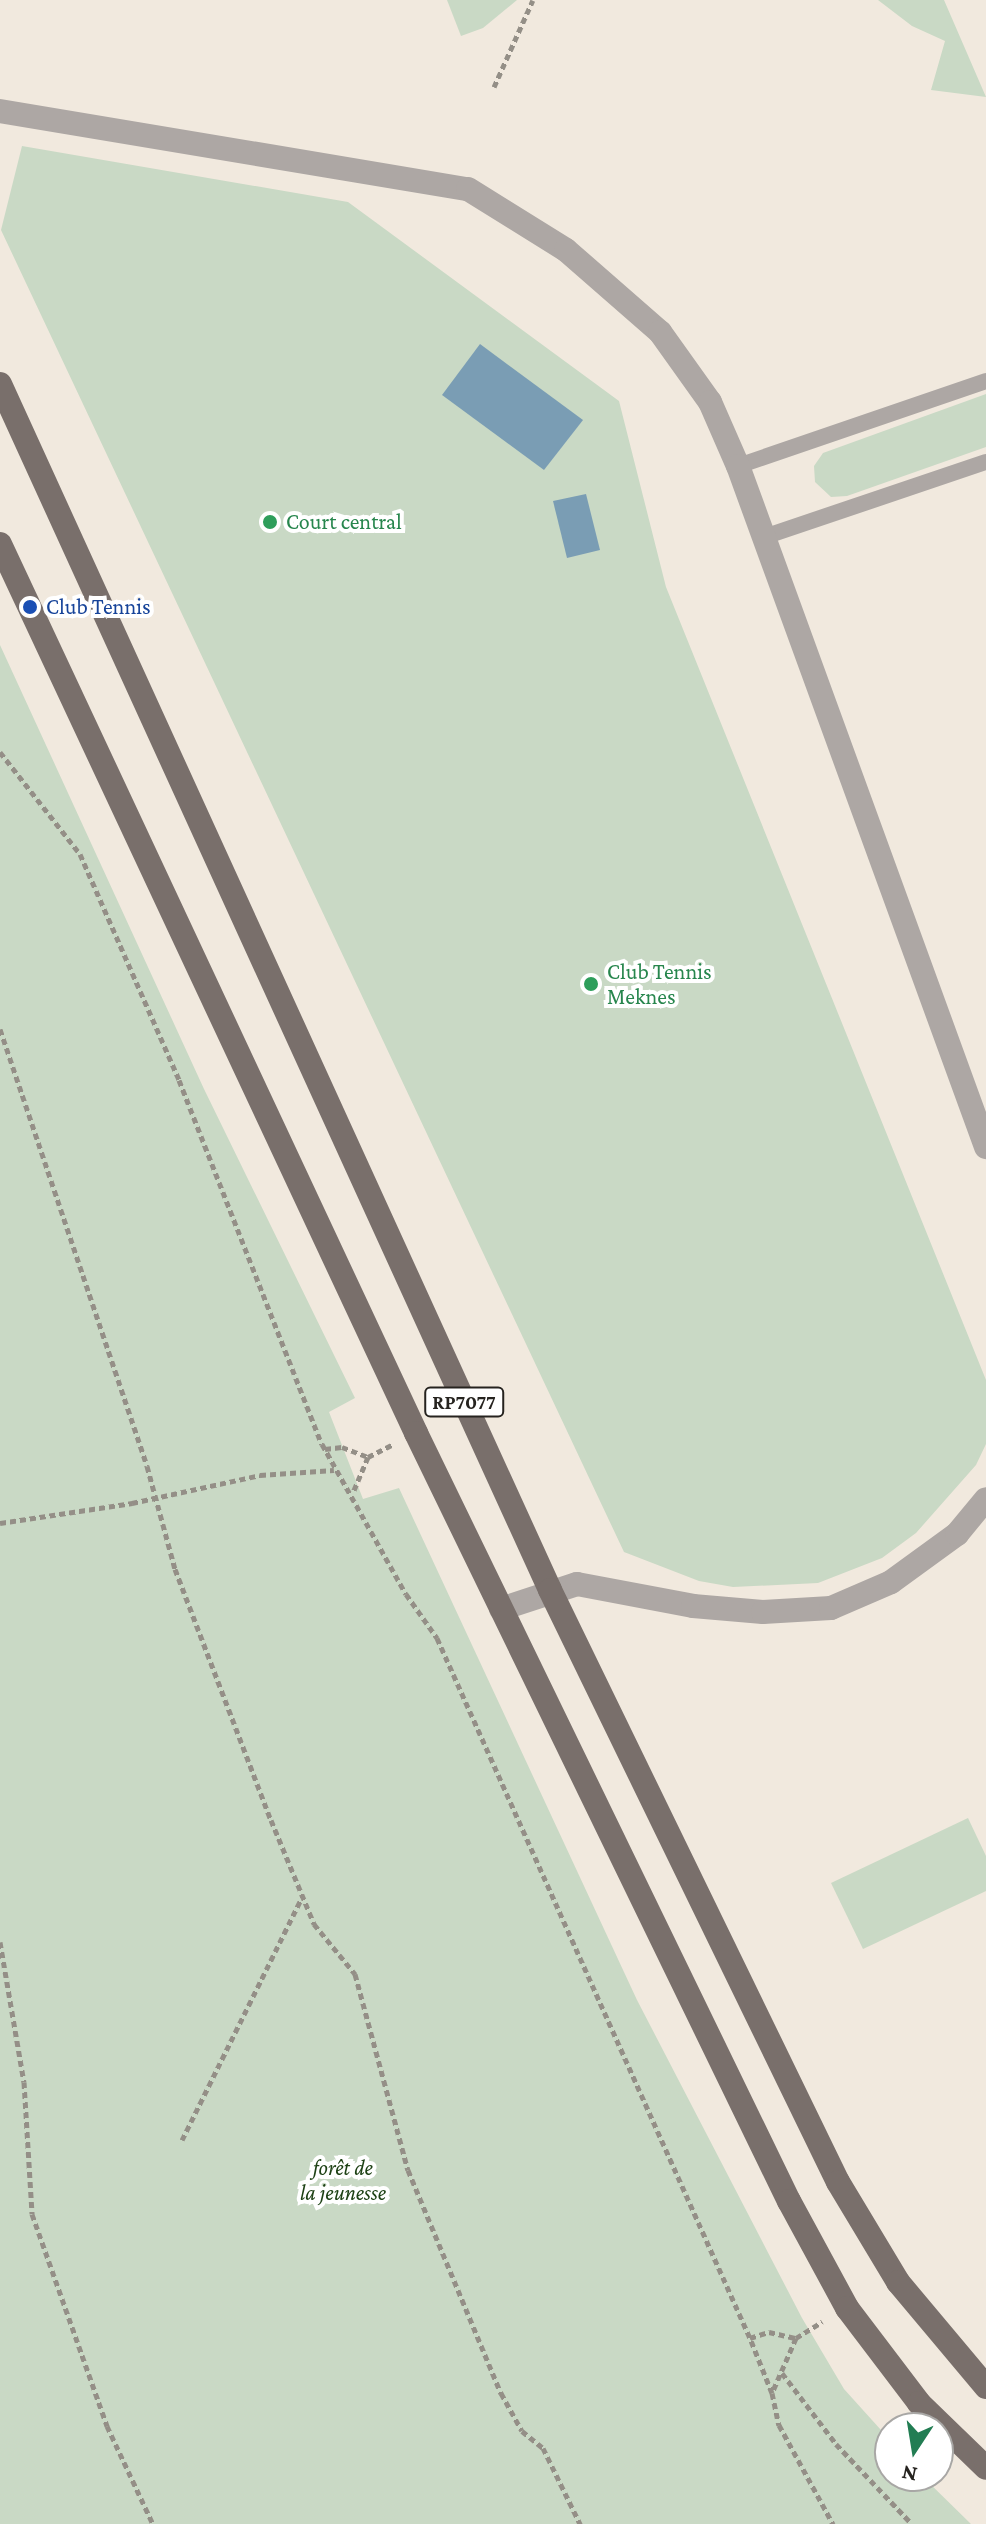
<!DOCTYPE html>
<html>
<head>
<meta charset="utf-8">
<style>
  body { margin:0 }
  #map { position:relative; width:986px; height:2524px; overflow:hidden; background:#f1e9de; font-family:"Crimson Pro",serif }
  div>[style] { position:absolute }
  .green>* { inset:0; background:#c9d9c5 }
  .water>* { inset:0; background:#7a9db4 }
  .path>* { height:5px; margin-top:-2.5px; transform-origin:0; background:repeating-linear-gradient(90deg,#948f87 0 6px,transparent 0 10px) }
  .lane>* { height:16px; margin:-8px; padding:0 8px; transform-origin:8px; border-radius:8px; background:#ada7a4 }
  .street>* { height:24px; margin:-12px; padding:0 12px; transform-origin:12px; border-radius:12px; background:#ada7a4 }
  .primary>* { height:24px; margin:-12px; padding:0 12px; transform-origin:12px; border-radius:12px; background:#796f6b }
  .dots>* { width:22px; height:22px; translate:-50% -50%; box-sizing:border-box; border:4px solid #fff; border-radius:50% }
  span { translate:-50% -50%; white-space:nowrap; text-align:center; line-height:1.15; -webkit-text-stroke:8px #fff; paint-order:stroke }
  .shield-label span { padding:2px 6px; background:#fff; border:2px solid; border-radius:6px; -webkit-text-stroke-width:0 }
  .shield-label { font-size:20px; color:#26231f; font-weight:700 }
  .leisure-label { font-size:22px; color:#27864d }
  .left { translate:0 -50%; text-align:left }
  .transit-label { font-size:22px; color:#164399 }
  .park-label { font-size:22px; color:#1d4114; font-style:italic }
  .north { position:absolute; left:874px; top:2412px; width:80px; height:80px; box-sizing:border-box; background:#fff; border:2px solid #a8a7a5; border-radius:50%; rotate:192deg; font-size:22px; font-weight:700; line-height:32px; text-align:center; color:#26231f }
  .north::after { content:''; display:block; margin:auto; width:28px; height:36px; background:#227d53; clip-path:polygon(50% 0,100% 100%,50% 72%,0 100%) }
</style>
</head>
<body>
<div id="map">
  <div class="green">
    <div style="clip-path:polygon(447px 0,517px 0,483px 28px,461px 36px)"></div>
    <div style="clip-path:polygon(878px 0,944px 0,986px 97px,931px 90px,945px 41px,912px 26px)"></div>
    <div style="clip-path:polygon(22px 146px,348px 202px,619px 401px,666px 587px,986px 1380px,986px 1444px,976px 1465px,916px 1533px,882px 1558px,818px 1583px,733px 1587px,699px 1581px,624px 1552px,1px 230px)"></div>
    <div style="clip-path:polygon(986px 394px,986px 447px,847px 496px,831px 497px,815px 482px,814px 466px,823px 453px)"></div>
    <div style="clip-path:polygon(0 645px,204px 1089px,355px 1398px,329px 1412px,363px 1499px,399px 1488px,637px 2000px,802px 2318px,844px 2389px,890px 2440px,890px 2476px,922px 2476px,971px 2524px,0 2524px)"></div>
    <div style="clip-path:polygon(968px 1818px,986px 1856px,986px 1891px,863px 1949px,831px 1883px)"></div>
  </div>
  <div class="water">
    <div style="clip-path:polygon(480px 344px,583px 420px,544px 470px,442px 395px)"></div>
    <div style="clip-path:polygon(586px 494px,600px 550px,567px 558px,553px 501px)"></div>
  </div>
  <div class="path">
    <div style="left:494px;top:87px;width:95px;rotate:-65.9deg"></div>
    <div style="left:0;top:752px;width:130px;rotate:51.9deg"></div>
    <div style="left:80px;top:854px;width:247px;rotate:66.3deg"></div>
    <div style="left:179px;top:1080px;width:391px;rotate:68.6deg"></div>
    <div style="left:322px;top:1444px;width:172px;rotate:60.8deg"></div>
    <div style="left:406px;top:1594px;width:54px;rotate:54.8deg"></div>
    <div style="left:437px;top:1638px;width:767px;rotate:65.91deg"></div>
    <div style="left:0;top:1029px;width:461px;rotate:71.4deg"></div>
    <div style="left:147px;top:1466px;width:107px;rotate:74.8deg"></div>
    <div style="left:175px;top:1569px;width:269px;rotate:69.1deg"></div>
    <div style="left:271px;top:1820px;width:113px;rotate:67.5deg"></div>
    <div style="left:314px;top:1924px;width:65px;rotate:50.6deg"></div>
    <div style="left:355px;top:1974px;width:203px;rotate:74.9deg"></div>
    <div style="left:408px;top:2170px;width:242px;rotate:67.4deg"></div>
    <div style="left:501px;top:2393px;width:43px;rotate:61.1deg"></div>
    <div style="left:522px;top:2431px;width:27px;rotate:39deg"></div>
    <div style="left:543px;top:2448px;width:85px;rotate:64deg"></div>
    <div style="left:325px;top:1449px;width:17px;rotate:-7deg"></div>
    <div style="left:342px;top:1447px;width:28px;rotate:21deg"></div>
    <div style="left:368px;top:1457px;width:39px;rotate:113deg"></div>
    <div style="left:368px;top:1457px;width:27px;rotate:-27deg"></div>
    <div style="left:0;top:1523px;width:134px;rotate:-8.6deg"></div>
    <div style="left:132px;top:1503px;width:131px;rotate:-12.3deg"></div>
    <div style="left:260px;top:1475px;width:74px;rotate:-3.9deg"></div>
    <div style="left:0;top:1942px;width:142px;rotate:80.3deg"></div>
    <div style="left:24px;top:2082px;width:132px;rotate:86.5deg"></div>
    <div style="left:32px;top:2214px;width:225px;rotate:70.5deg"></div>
    <div style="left:107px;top:2426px;width:108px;rotate:64.9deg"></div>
    <div style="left:182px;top:2140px;width:271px;rotate:-63.7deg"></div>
    <div style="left:796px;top:2338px;width:60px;rotate:113.6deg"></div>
    <div style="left:772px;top:2393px;width:33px;rotate:78deg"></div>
    <div style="left:779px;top:2425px;width:113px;rotate:61.4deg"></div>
    <div style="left:782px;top:2373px;width:89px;rotate:52.7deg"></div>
    <div style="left:836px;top:2444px;width:110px;rotate:46.5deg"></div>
    <div style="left:772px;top:2393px;width:59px;rotate:-111.8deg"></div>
    <div style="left:750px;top:2338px;width:20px;rotate:-18deg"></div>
    <div style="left:769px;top:2332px;width:28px;rotate:13deg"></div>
    <div style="left:796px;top:2338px;width:31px;rotate:-32deg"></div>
  </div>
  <div class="lane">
    <div style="left:738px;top:466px;width:262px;rotate:-18.9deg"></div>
    <div style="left:764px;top:537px;width:234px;rotate:-18.7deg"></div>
  </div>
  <div class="street">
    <div style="left:0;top:111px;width:474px;rotate:9.5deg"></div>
    <div style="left:468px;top:189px;width:115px;rotate:31.9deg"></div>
    <div style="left:566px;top:250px;width:125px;rotate:41.1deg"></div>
    <div style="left:660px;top:332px;width:86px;rotate:54.5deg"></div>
    <div style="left:710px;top:402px;width:70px;rotate:66.4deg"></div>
    <div style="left:738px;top:466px;width:725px;rotate:69.99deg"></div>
    <div style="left:501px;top:1609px;width:80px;rotate:-18.2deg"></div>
    <div style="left:577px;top:1584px;width:118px;rotate:10.7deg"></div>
    <div style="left:693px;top:1606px;width:70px;rotate:4.9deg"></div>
    <div style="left:763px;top:1612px;width:68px;rotate:-3.4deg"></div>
    <div style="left:831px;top:1608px;width:65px;rotate:-23.4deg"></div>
    <div style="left:891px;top:1582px;width:82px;rotate:-36deg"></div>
    <div style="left:957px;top:1534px;width:45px;rotate:-50.4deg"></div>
  </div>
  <div class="primary">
    <div style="left:0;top:384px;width:1325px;rotate:65.48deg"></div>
    <div style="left:550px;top:1590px;width:658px;rotate:64.06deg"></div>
    <div style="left:838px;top:2182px;width:117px;rotate:59deg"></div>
    <div style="left:898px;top:2282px;width:137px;rotate:50deg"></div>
    <div style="left:0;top:544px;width:982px;rotate:64.92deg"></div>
    <div style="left:416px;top:1433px;width:854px;rotate:64.1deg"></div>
    <div style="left:789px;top:2201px;width:122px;rotate:61.5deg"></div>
    <div style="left:847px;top:2308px;width:119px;rotate:52.8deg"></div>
    <div style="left:919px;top:2403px;width:93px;rotate:44.1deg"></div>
  </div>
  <div class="dots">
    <div style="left:270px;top:522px;background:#2e9e5b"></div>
    <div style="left:30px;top:607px;background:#1a4fb4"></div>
    <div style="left:591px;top:984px;background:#2e9e5b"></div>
  </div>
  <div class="shield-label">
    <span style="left:464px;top:1402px">RP7077</span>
  </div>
  <div class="leisure-label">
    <span class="left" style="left:286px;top:522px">Court central</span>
    <span class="left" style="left:607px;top:984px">Club Tennis<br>Meknes</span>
  </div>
  <div class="transit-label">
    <span class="left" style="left:46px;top:607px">Club Tennis</span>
  </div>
  <div class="park-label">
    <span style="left:343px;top:2180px">forêt de<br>la jeunesse</span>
  </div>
  <div class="north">N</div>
</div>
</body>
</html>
